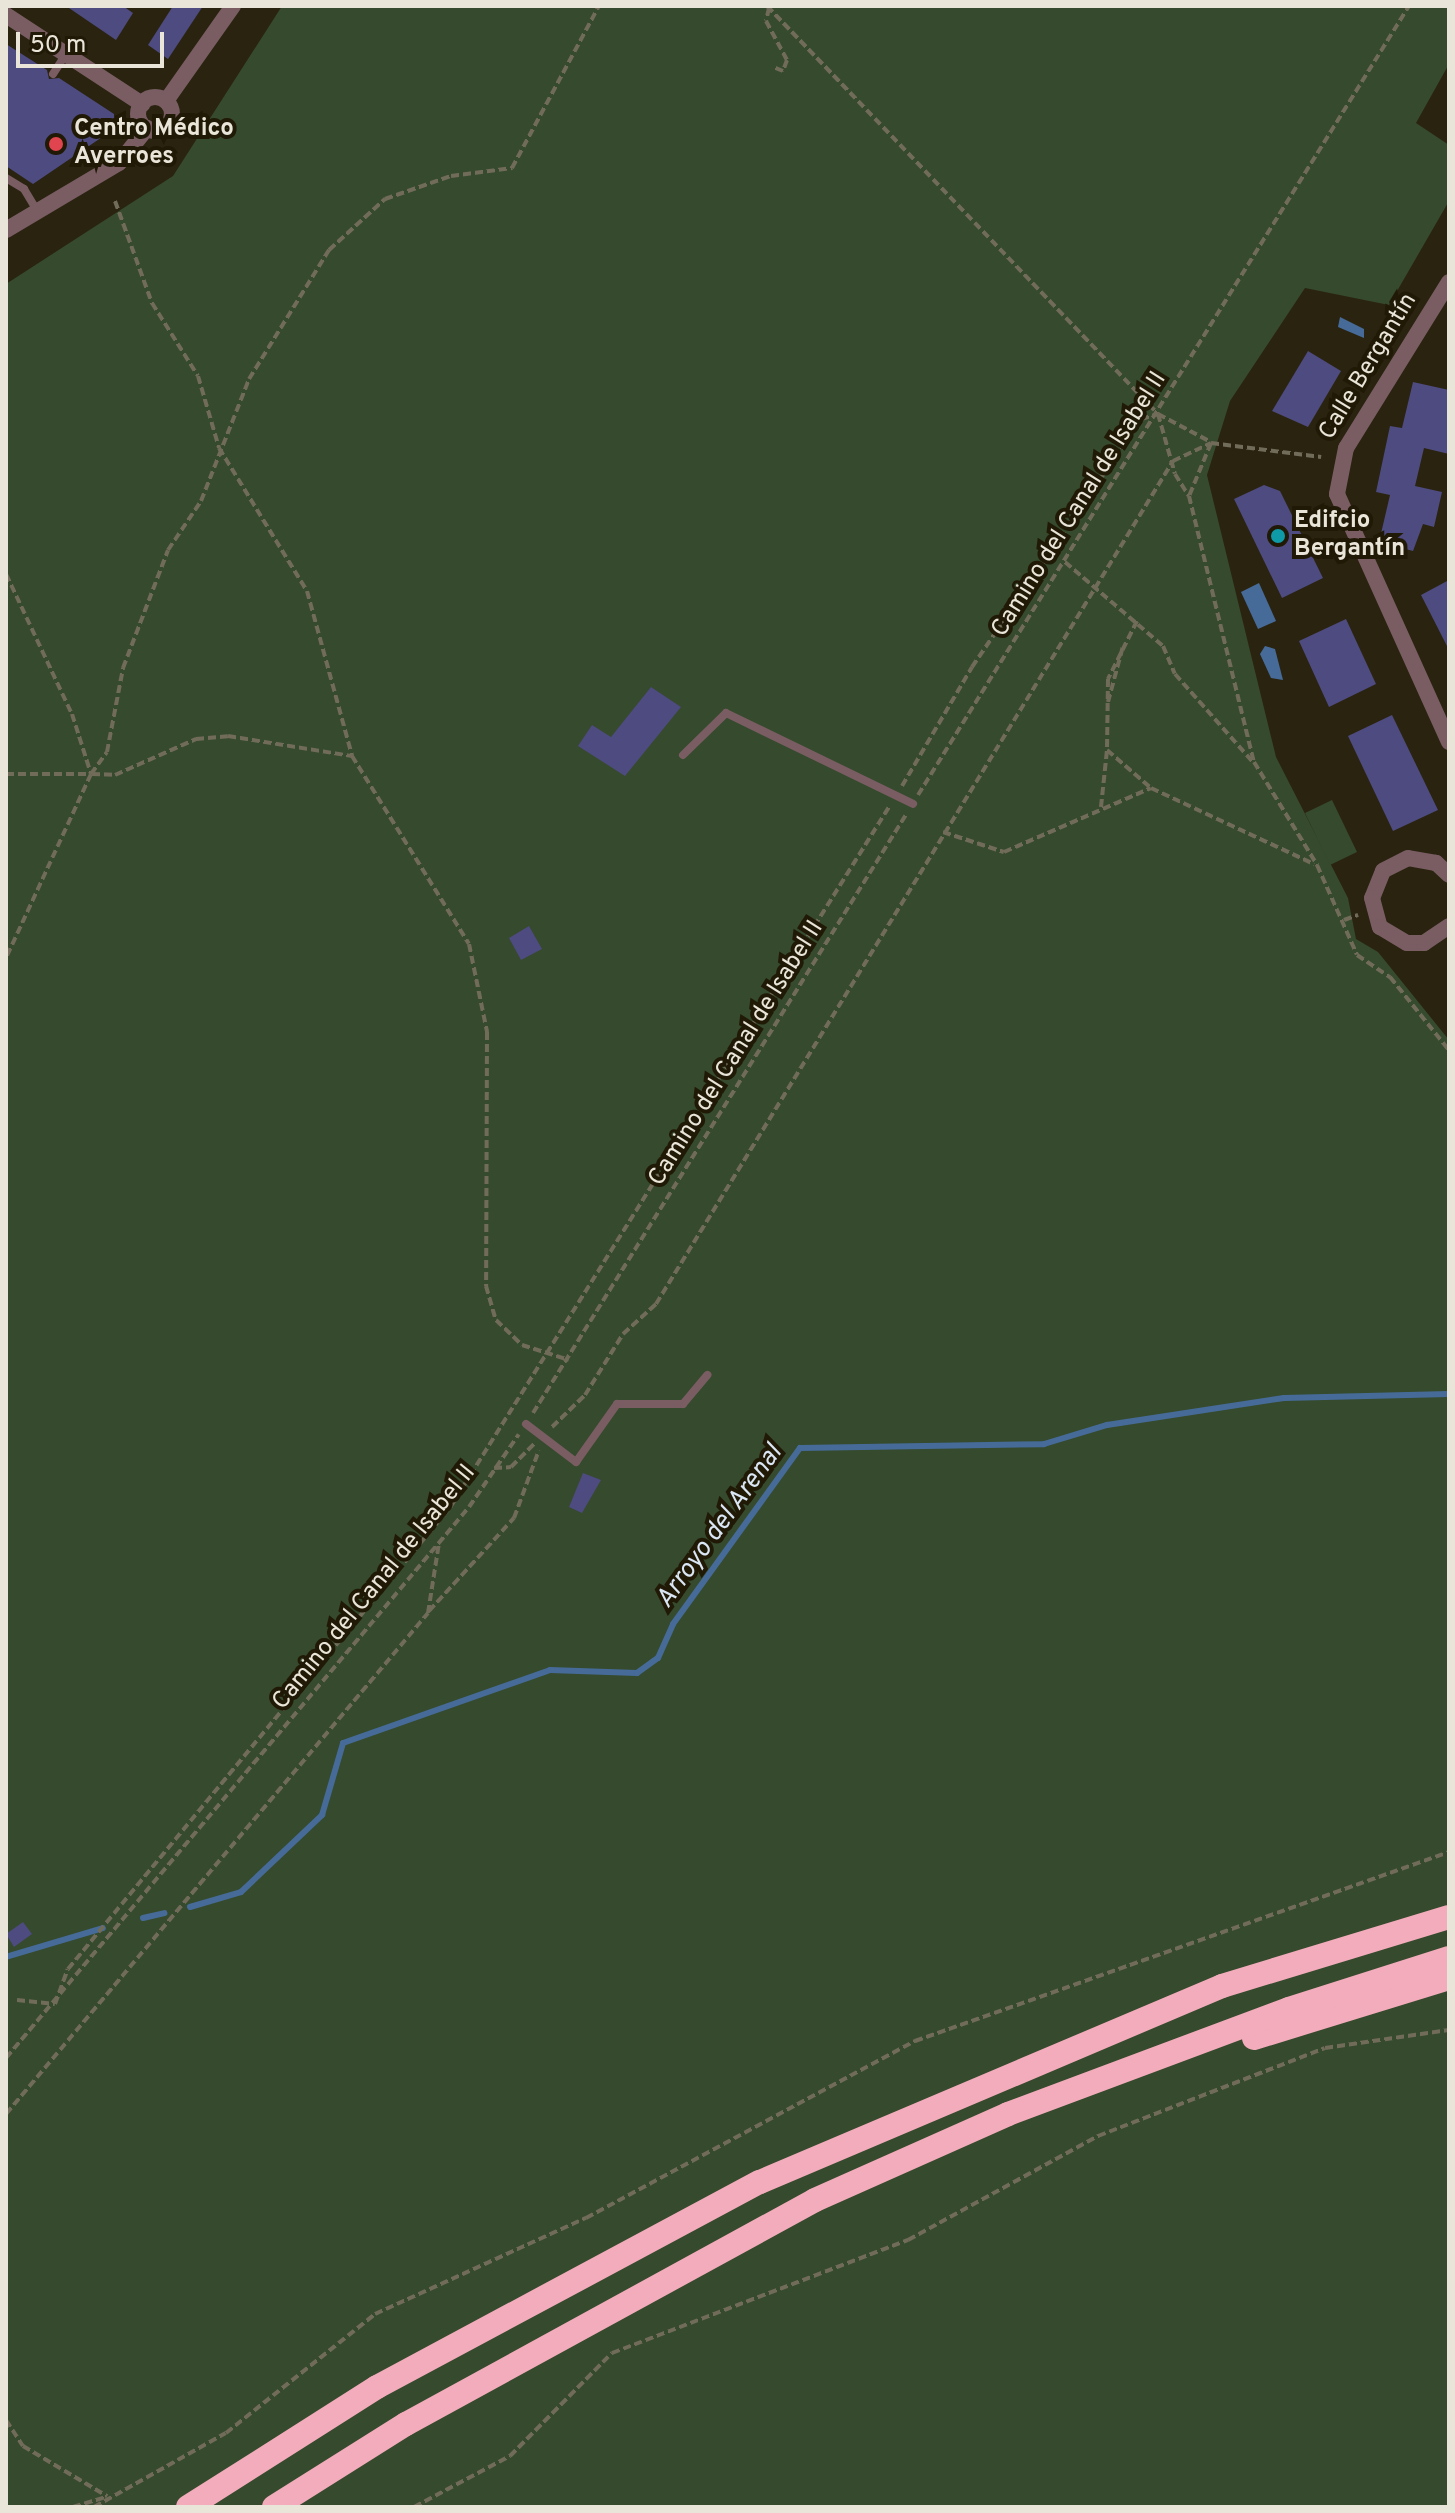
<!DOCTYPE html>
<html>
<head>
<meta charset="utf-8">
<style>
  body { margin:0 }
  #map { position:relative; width:1455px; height:2513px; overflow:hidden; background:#2a2310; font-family:Overpass,sans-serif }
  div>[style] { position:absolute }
  .green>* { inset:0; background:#364a2d }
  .water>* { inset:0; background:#466b99 }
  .stream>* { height:6px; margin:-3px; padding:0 3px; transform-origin:3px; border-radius:3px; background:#466b99 }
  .building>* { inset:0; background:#4d4b7f }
  .path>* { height:4px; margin-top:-2px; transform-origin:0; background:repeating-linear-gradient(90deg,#716b5a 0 8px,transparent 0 12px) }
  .lane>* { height:8px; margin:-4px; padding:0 4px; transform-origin:4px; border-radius:4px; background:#795d63 }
  .street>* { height:16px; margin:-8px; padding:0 8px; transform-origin:8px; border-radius:8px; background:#795d63 }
  .street>.ring { margin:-8px; padding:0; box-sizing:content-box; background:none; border:16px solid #795d63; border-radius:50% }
  .highway>* { height:24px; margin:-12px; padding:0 12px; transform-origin:12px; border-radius:12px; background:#f3acbb }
  .dots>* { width:22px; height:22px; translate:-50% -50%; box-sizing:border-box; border:4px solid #201906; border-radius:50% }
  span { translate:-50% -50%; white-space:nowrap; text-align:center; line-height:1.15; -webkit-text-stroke:8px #201906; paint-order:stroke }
  .poi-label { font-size:24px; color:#eae5d9; font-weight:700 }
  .left { translate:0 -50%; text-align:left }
  .street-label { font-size:24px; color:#eae5d9 }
  .water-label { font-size:26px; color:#dae6f4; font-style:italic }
  .frame { position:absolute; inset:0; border:8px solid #eae5d9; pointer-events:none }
  .scale { position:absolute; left:16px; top:32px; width:148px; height:36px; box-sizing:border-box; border:4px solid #eae5d9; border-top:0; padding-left:10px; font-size:24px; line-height:28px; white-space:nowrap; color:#eae5d9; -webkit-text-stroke:6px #201906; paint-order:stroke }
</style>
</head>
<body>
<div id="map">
  <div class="green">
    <div style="clip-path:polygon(282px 6px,1449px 6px,1449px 64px,1416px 123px,1449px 145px,1449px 201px,1389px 305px,1305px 288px,1230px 401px,1207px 475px,1276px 757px,1348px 898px,1356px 939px,1378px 952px,1449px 1040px,1449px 2507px,6px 2507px,6px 284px,173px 176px)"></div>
    <div style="clip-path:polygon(1332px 800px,1357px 852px,1330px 865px,1305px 813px)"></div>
  </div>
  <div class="water">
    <div style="clip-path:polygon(1340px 317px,1364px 329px,1364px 338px,1338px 327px)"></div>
    <div style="clip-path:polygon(1259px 583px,1276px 621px,1258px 629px,1241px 592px)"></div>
    <div style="clip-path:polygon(1265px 646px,1275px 649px,1283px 680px,1271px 678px,1260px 654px)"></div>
  </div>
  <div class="stream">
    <div style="left:190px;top:1907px;width:53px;rotate:-16.4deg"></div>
    <div style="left:241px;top:1892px;width:112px;rotate:-43.5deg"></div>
    <div style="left:322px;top:1815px;width:75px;rotate:-73.7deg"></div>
    <div style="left:343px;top:1743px;width:219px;rotate:-19.4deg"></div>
    <div style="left:550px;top:1670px;width:87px;rotate:2deg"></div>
    <div style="left:637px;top:1673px;width:26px;rotate:-36deg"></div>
    <div style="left:658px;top:1658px;width:37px;rotate:-66deg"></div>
    <div style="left:673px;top:1624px;width:217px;rotate:-54.2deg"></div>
    <div style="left:800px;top:1448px;width:244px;rotate:-0.9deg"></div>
    <div style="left:1044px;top:1444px;width:66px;rotate:-16.8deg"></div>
    <div style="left:1107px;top:1425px;width:179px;rotate:-8.7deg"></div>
    <div style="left:1284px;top:1398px;width:165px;rotate:-1.4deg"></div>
    <div style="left:143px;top:1918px;width:22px;rotate:-13deg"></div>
    <div style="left:6px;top:1957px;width:101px;rotate:-16.6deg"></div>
  </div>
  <div class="building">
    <div style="clip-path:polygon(66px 6px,123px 6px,133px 13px,116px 40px)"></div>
    <div style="clip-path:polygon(173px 6px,203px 6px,168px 59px,148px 45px)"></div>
    <div style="clip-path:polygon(6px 44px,47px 70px,49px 79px,59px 78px,114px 114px,114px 129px,33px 184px,6px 166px)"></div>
    <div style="clip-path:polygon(1308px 351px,1341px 371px,1308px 427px,1272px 411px)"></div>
    <div style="clip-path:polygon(1413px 382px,1449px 390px,1449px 454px,1424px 448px,1415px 486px,1442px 492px,1434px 527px,1423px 524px,1413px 551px,1379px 542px,1390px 495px,1376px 492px,1390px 426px,1402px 428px)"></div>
    <div style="clip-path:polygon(1264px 485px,1280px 491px,1323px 578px,1282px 598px,1234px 499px)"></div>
    <div style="clip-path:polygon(1449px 580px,1449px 650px,1421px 595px)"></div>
    <div style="clip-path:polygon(1346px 619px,1376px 684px,1329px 707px,1299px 641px)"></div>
    <div style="clip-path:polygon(651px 687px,681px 707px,625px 776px,578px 746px,592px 725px,611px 737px)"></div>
    <div style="clip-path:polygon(1392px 715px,1438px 810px,1393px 831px,1348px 736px)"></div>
    <div style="clip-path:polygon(529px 926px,542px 949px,521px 960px,509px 938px)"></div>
    <div style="clip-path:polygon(583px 1473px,601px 1480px,582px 1513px,569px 1507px)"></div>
    <div style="clip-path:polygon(23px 1922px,32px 1934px,14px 1947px,6px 1934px)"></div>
  </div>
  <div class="path">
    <div style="left:767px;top:6px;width:565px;rotate:46.22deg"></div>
    <div style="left:1158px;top:414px;width:58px;rotate:27.9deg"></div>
    <div style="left:769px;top:8px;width:13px;rotate:103deg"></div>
    <div style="left:766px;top:21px;width:44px;rotate:61.7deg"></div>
    <div style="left:787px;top:60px;width:12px;rotate:110deg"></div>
    <div style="left:783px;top:71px;width:11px;rotate:-158deg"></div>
    <div style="left:115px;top:201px;width:109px;rotate:70.1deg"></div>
    <div style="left:152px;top:303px;width:86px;rotate:57.8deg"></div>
    <div style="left:198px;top:376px;width:75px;rotate:73.7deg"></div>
    <div style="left:219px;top:448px;width:168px;rotate:58.4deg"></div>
    <div style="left:307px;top:591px;width:171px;rotate:74.7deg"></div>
    <div style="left:1211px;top:443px;width:57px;rotate:112.5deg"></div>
    <div style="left:1189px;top:496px;width:274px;rotate:76.3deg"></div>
    <div style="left:1254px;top:762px;width:121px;rotate:58.5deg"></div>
    <div style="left:1317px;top:865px;width:98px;rotate:66deg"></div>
    <div style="left:1357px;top:955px;width:40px;rotate:34deg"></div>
    <div style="left:1390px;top:977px;width:94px;rotate:51.1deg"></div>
    <div style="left:1065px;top:562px;width:129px;rotate:40.6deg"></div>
    <div style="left:1163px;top:646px;width:30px;rotate:67deg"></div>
    <div style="left:1175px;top:674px;width:116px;rotate:48.5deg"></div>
    <div style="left:6px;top:574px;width:155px;rotate:64.8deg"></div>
    <div style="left:72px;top:714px;width:63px;rotate:72.4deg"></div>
    <div style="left:91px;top:774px;width:203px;rotate:114.8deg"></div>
    <div style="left:1137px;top:621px;width:65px;rotate:116.6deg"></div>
    <div style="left:1108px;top:679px;width:71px;rotate:90.8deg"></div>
    <div style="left:1107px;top:750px;width:58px;rotate:40.8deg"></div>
    <div style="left:1108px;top:702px;width:58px;rotate:-75deg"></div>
    <div style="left:6px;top:774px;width:85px"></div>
    <div style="left:91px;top:774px;width:27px;rotate:-54deg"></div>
    <div style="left:107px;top:752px;width:86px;rotate:-79.2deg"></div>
    <div style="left:123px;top:668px;width:126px;rotate:-69.1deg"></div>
    <div style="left:168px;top:550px;width:59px;rotate:-56deg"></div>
    <div style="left:201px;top:501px;width:131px;rotate:-68.5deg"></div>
    <div style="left:249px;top:379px;width:152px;rotate:-58.2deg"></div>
    <div style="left:329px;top:250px;width:76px;rotate:-42.3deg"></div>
    <div style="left:385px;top:199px;width:70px;rotate:-19.2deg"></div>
    <div style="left:451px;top:176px;width:62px;rotate:-7.5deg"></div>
    <div style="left:512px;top:168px;width:184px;rotate:-61.8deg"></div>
    <div style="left:92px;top:774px;width:23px;rotate:2deg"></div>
    <div style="left:115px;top:775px;width:89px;rotate:-24deg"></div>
    <div style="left:196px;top:739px;width:32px;rotate:-5deg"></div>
    <div style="left:228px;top:736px;width:126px;rotate:9.2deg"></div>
    <div style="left:352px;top:756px;width:221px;rotate:58.1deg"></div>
    <div style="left:469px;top:944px;width:90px;rotate:78.4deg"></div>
    <div style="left:487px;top:1032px;width:254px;rotate:90.2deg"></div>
    <div style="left:486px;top:1286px;width:35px;rotate:74deg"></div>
    <div style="left:496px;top:1320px;width:36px;rotate:44deg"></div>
    <div style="left:522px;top:1345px;width:49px;rotate:17.7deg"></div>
    <div style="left:902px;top:786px;width:138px;rotate:-59.5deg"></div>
    <div style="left:972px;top:667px;width:300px;rotate:-55.7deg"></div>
    <div style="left:1141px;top:419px;width:18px;rotate:-16deg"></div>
    <div style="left:1158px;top:414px;width:62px;rotate:74.2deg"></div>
    <div style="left:1175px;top:474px;width:26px;rotate:58deg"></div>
    <div style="left:918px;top:795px;width:929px;rotate:-58.11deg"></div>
    <div style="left:1101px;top:807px;width:57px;rotate:-84deg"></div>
    <div style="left:943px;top:832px;width:64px;rotate:18.2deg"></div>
    <div style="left:1004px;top:852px;width:160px;rotate:-23.5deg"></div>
    <div style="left:1151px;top:788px;width:180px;rotate:25deg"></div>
    <div style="left:1344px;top:920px;width:15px;rotate:-20deg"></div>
    <div style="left:1449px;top:983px;width:15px;rotate:90deg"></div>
    <div style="left:533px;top:1413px;width:707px;rotate:-58.06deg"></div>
    <div style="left:552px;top:1427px;width:46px;rotate:-44.1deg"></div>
    <div style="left:585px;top:1395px;width:72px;rotate:-58.1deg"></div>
    <div style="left:623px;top:1334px;width:45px;rotate:-42.3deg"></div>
    <div style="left:656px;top:1304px;width:989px;rotate:-58.48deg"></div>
    <div style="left:1173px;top:461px;width:42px;rotate:-25.3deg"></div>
    <div style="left:1211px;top:443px;width:111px;rotate:7.3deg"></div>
    <div style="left:494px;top:1468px;width:17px;rotate:-3deg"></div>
    <div style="left:511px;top:1467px;width:33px;rotate:-45deg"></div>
    <div style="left:429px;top:1611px;width:126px;rotate:-47.6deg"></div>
    <div style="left:514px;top:1518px;width:72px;rotate:-69.8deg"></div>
    <div style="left:17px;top:2000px;width:38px;rotate:6deg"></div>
    <div style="left:55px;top:2004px;width:37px;rotate:-70deg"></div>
    <div style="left:68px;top:1969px;width:601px;rotate:-50.4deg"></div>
    <div style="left:451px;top:1506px;width:825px;rotate:-57.93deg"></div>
    <div style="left:6px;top:2058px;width:720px;rotate:-49.96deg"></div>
    <div style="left:469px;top:1507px;width:88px;rotate:-55.6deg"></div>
    <div style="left:6px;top:2114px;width:655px;rotate:-49.89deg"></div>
    <div style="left:428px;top:1613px;width:71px;rotate:-81.1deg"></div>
    <div style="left:6px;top:2420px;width:31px;rotate:57deg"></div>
    <div style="left:23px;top:2446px;width:98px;rotate:30.8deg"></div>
    <div style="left:73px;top:2507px;width:34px;rotate:-17deg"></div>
    <div style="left:94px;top:2507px;width:151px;rotate:-29.3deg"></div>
    <div style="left:226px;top:2433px;width:191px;rotate:-38.6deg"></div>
    <div style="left:375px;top:2314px;width:232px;rotate:-24.5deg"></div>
    <div style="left:586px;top:2218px;width:374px;rotate:-28.3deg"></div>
    <div style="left:915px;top:2041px;width:566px;rotate:-19.49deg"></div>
    <div style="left:414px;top:2507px;width:109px;rotate:-28deg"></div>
    <div style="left:510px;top:2456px;width:145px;rotate:-45.3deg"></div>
    <div style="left:612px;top:2353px;width:317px;rotate:-20.9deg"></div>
    <div style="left:908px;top:2240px;width:217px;rotate:-28.7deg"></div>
    <div style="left:1098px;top:2136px;width:243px;rotate:-21.2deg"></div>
    <div style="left:1325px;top:2048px;width:125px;rotate:-8.3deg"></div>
  </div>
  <div class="lane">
    <div style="left:53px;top:74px;width:24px;rotate:-57deg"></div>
    <div style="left:6px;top:178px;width:21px;rotate:31deg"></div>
    <div style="left:24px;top:189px;width:26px;rotate:59deg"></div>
    <div style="left:683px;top:755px;width:60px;rotate:-44.3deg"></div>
    <div style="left:726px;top:713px;width:208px;rotate:25.9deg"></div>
    <div style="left:526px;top:1424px;width:63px;rotate:37.2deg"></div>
    <div style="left:576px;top:1462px;width:71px;rotate:-54.7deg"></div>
    <div style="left:617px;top:1404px;width:66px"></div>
    <div style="left:683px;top:1404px;width:38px;rotate:-50deg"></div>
  </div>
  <div class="street">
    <div style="left:6px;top:15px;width:163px;rotate:33.2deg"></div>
    <div class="ring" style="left:138px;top:97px;width:18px;height:18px"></div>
    <div style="left:166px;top:101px;width:116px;rotate:-54.8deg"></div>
    <div style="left:6px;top:230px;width:131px;rotate:-30.7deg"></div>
    <div style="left:119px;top:163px;width:45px;rotate:-51.3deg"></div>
    <div style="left:1449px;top:282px;width:195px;rotate:121.8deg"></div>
    <div style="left:1346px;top:448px;width:47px;rotate:101.1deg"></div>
    <div style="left:1337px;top:494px;width:272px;rotate:65.7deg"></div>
    <div style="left:1449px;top:875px;width:18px;rotate:-137deg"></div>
    <div style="left:1436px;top:863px;width:28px;rotate:-170deg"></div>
    <div style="left:1408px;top:858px;width:28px;rotate:153deg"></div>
    <div style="left:1383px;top:871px;width:29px;rotate:112deg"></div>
    <div style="left:1372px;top:898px;width:30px;rotate:75deg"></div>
    <div style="left:1380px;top:927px;width:31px;rotate:31deg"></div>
    <div style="left:1407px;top:943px;width:17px"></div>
    <div style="left:1424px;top:943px;width:30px;rotate:-34deg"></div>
  </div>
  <div class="highway">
    <div style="left:1254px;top:2038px;width:204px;rotate:-17.1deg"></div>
    <div style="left:188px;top:2507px;width:224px;rotate:-32.4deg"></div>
    <div style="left:377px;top:2387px;width:434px;rotate:-28.2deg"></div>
    <div style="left:760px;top:2182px;width:502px;rotate:-22.99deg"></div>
    <div style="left:1222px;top:1986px;width:237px;rotate:-16.9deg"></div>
    <div style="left:274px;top:2507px;width:156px;rotate:-32.2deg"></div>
    <div style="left:406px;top:2424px;width:466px;rotate:-28.7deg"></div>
    <div style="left:815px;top:2200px;width:211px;rotate:-24deg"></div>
    <div style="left:1008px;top:2114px;width:300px;rotate:-20.5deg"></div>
    <div style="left:1289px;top:2009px;width:168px;rotate:-17.7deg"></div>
  </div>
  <div class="dots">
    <div style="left:56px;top:144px;background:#e0444e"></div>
    <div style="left:1278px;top:536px;background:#0f9aa8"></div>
  </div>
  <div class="poi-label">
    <span class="left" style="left:74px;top:144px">Centro Médico<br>Averroes</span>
    <span class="left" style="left:1294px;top:536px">Edifcio<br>Bergantín</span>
  </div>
  <div class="street-label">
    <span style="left:1369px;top:367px;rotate:-59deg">Calle Bergantín</span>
    <span style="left:1080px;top:505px;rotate:-58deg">Camino del Canal de Isabel II</span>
    <span style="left:737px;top:1054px;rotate:-58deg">Camino del Canal de Isabel II</span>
    <span style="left:375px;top:1588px;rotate:-51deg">Camino del Canal de Isabel II</span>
  </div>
  <div class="water-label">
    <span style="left:720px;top:1527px;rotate:-54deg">Arroyo del Arenal</span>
  </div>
  <div class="frame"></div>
  <div class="scale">50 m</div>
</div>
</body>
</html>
